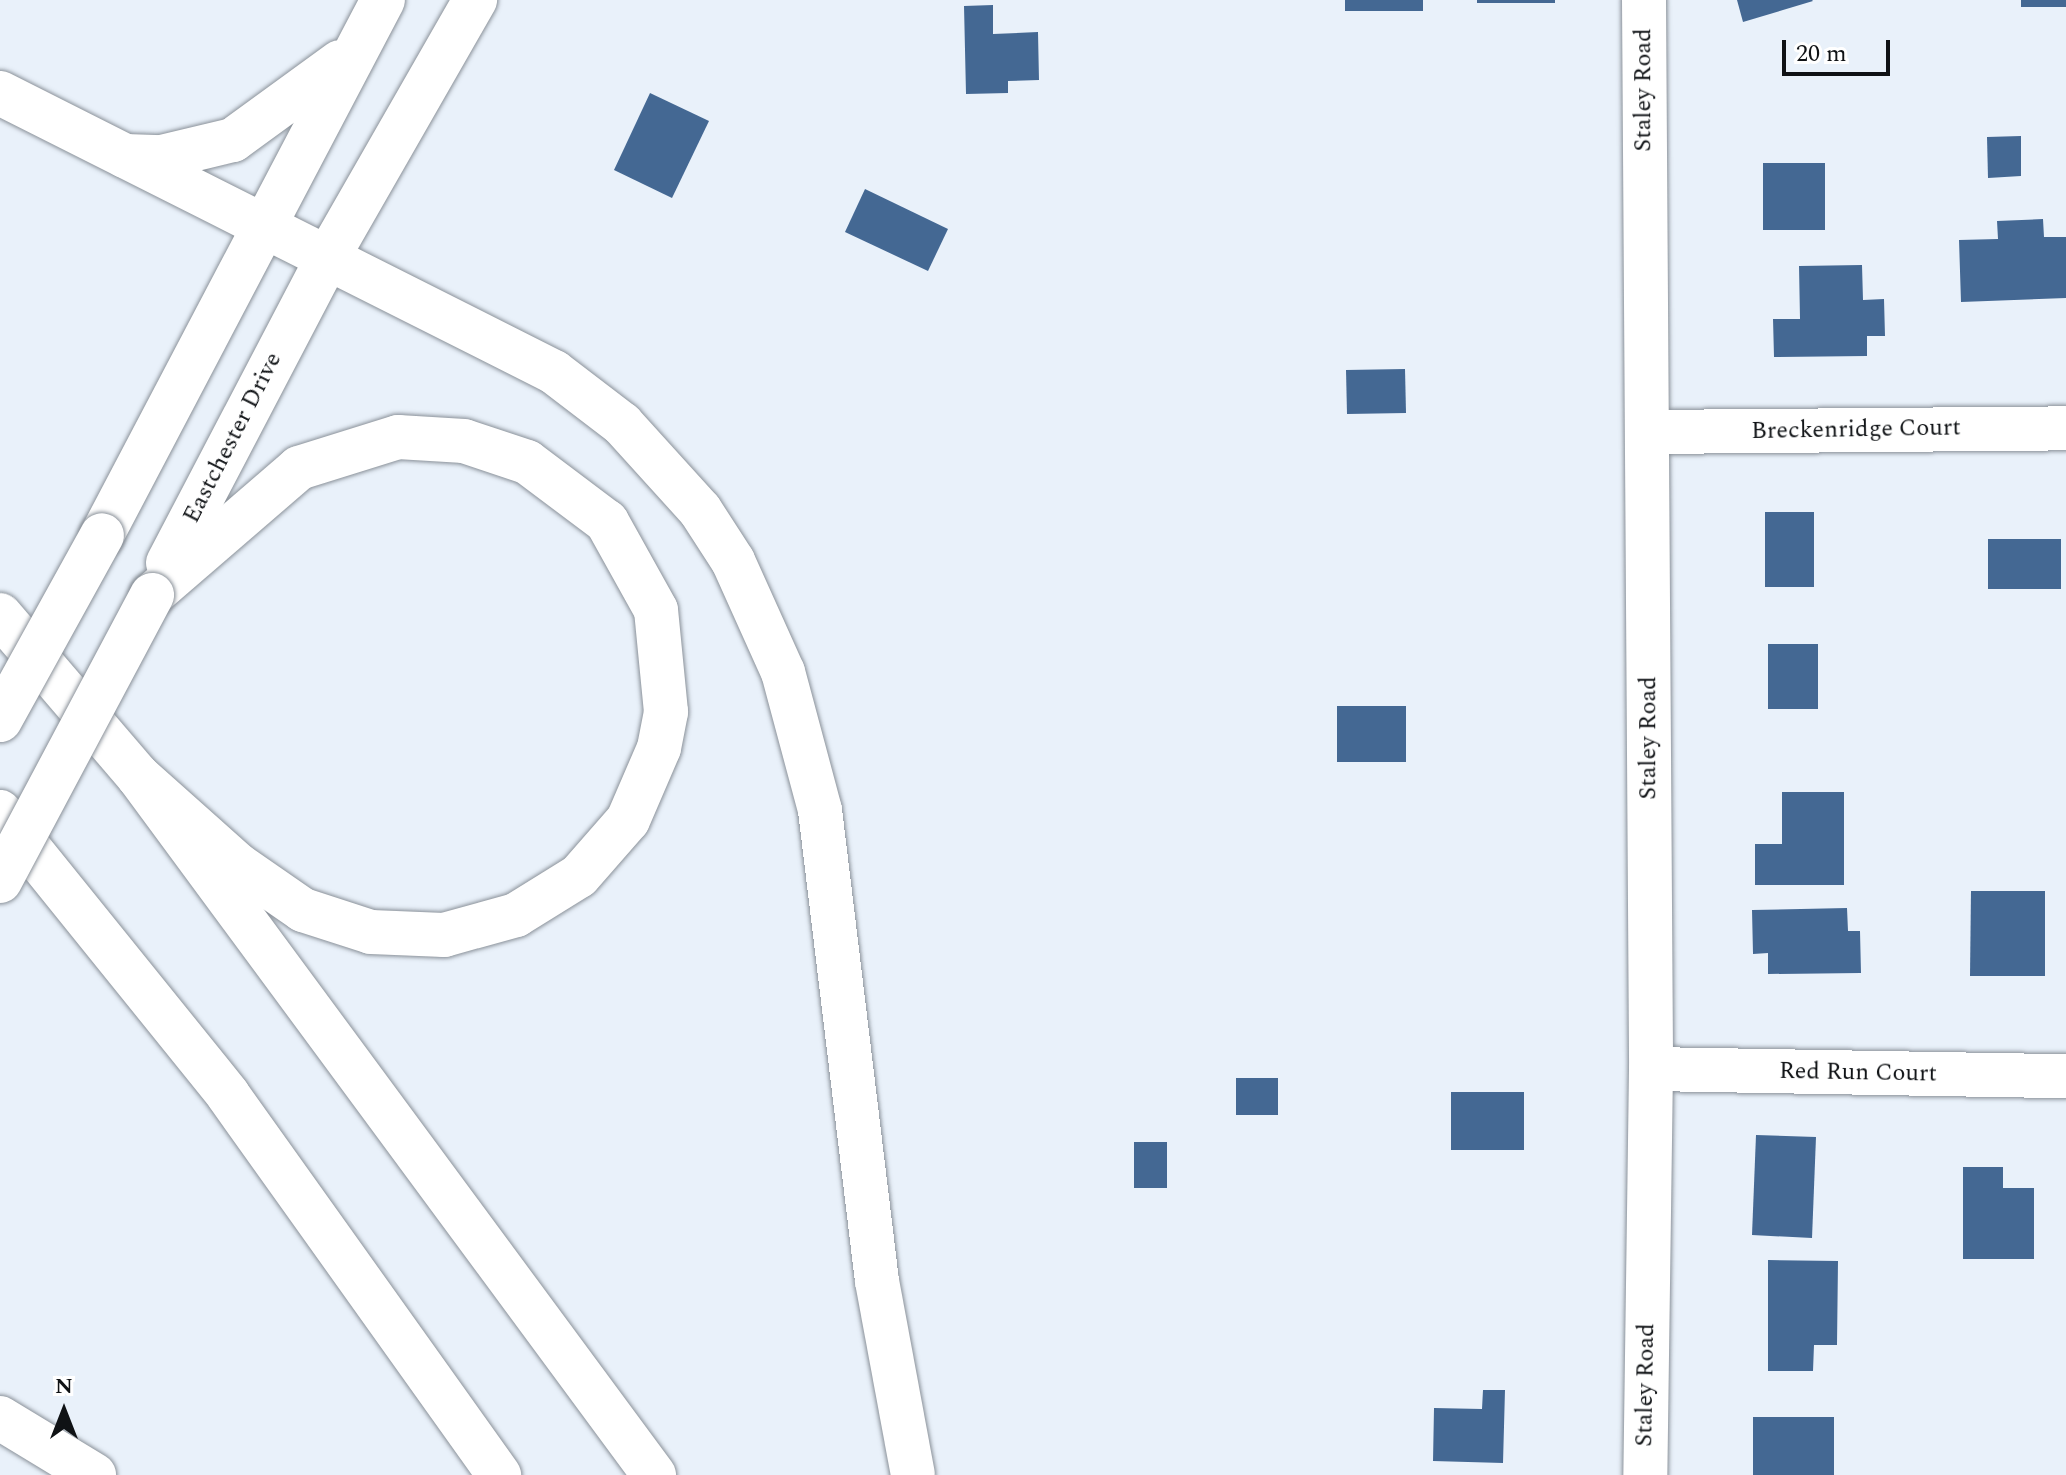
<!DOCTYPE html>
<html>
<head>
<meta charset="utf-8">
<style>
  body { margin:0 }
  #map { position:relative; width:2066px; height:1475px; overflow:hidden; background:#e9f1fa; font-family:Spectral,serif }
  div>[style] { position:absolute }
  .building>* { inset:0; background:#446893 }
  .roads { filter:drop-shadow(0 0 2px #8a9199) drop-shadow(0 0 2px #8a9199) }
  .minor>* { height:44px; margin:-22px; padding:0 22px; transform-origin:22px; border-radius:22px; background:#fff }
  .highway>* { height:44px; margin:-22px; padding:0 22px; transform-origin:22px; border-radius:22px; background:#fff }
  .bridges { filter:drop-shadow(0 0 2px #8a9199) drop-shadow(0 0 2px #8a9199) }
  .highway-bridge>* { height:44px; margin:-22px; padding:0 22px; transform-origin:22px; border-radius:22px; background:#fff }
  span { translate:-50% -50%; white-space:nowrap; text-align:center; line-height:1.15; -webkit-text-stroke:6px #fff; paint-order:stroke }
  .street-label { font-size:24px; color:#0f1215 }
  .north { position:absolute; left:24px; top:1371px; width:80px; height:80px; -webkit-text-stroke:6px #fff; paint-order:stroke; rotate:0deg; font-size:22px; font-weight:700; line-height:32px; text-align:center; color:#0f1215 }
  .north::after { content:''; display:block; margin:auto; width:28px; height:36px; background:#0f1215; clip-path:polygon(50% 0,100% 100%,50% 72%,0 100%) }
  .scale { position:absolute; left:1782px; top:40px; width:108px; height:36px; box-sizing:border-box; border:4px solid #0f1215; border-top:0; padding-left:10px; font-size:24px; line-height:28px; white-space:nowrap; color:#0f1215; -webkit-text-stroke:6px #fff; paint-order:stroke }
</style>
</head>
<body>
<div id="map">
  <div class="building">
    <div style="clip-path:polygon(1345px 0,1423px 0,1423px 11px,1345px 11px)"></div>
    <div style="clip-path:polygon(1477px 0,1555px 0,1555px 3px,1477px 3px)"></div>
    <div style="clip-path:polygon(1737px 0,1812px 0,1813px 1px,1743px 22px)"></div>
    <div style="clip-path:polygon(2021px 0,2066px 0,2066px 7px,2021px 7px)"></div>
    <div style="clip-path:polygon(993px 5px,993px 34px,1038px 32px,1039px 80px,1008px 81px,1008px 93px,966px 94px,964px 6px)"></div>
    <div style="clip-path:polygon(650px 93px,709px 121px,672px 198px,614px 170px)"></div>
    <div style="clip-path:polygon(2021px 136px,2021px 176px,1988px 178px,1987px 137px)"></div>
    <div style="clip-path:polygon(1763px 163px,1825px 163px,1825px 230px,1763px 230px)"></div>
    <div style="clip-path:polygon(865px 189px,948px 229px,928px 271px,845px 232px)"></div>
    <div style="clip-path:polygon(2043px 219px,2044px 237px,2066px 237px,2066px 298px,1961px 302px,1959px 240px,1998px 239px,1997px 221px)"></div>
    <div style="clip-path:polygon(1862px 265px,1863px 300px,1884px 299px,1885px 336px,1867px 336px,1867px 356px,1774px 357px,1773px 319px,1800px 319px,1799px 266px)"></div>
    <div style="clip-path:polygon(1405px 369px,1406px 413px,1347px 414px,1346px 370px)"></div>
    <div style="clip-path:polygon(1765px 512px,1814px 512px,1814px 587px,1765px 587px)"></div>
    <div style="clip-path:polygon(1988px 539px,2061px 539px,2061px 589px,1988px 589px)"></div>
    <div style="clip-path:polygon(1768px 644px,1818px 644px,1818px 709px,1768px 709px)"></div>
    <div style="clip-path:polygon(1337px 706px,1406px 706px,1406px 762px,1337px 762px)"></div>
    <div style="clip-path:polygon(1782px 792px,1844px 792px,1844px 885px,1755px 885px,1755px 844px,1782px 844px)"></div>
    <div style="clip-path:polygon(1971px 891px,2045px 891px,2045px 976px,1970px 976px)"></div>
    <div style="clip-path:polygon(1847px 908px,1848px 931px,1860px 931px,1861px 973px,1768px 974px,1768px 953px,1753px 954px,1752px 910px)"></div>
    <div style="clip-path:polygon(1236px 1078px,1278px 1078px,1278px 1115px,1236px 1115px)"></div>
    <div style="clip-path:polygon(1451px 1092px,1524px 1092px,1524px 1150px,1451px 1150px)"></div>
    <div style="clip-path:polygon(1756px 1135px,1816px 1137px,1812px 1238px,1752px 1235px)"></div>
    <div style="clip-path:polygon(1134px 1142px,1167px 1142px,1167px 1188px,1134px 1188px)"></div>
    <div style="clip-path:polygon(1963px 1167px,2003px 1167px,2003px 1188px,2034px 1188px,2034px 1259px,1963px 1259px)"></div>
    <div style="clip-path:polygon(1768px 1260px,1838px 1261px,1837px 1345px,1814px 1345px,1813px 1371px,1768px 1371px)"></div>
    <div style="clip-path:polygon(1483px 1390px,1505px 1390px,1503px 1463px,1433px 1461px,1434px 1408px,1482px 1409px)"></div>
    <div style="clip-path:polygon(1753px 1417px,1834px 1417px,1834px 1475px,1753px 1475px)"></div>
  </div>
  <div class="roads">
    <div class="minor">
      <div style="left:1644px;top:0;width:1069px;rotate:89.62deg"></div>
      <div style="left:1651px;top:1069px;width:406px;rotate:90.8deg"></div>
      <div style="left:1647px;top:432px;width:419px;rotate:-0.5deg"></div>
      <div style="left:1651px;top:1069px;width:415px;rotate:1deg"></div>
    </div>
    <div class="highway">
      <div style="left:0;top:93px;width:620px;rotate:26.73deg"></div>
      <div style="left:554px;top:372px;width:86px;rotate:37.4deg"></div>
      <div style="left:622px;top:424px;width:116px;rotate:47.8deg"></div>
      <div style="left:700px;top:510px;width:61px;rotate:57.1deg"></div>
      <div style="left:733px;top:561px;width:122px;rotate:65.8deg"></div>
      <div style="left:783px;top:672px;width:143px;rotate:75deg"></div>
      <div style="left:820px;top:810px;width:474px;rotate:83.1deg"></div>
      <div style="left:877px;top:1281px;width:197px;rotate:79.5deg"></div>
      <div style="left:125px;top:156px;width:37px;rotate:2deg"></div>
      <div style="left:162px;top:157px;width:73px;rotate:-13.5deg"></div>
      <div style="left:233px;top:140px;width:132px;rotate:-36.1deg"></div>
      <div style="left:102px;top:535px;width:604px;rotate:-62.29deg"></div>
      <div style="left:168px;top:563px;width:348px;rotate:-62.4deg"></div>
      <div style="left:329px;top:255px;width:294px;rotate:-60.2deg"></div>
      <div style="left:0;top:615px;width:212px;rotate:49.4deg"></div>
      <div style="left:138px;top:776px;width:869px;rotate:53.57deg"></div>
      <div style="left:138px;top:776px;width:134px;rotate:41.7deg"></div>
      <div style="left:238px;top:865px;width:79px;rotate:34.7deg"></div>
      <div style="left:303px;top:910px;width:71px;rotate:17.9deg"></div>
      <div style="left:371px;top:932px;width:73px;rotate:2.4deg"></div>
      <div style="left:444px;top:935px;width:75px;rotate:-15.5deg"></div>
      <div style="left:516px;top:915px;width:74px;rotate:-31.8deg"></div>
      <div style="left:579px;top:876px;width:74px;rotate:-48.8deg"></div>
      <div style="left:628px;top:820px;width:78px;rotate:-66.7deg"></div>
      <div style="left:659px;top:748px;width:37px;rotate:-79deg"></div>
      <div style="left:666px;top:712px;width:102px;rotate:-95.6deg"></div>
      <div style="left:656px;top:610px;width:101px;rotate:-119.1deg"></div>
      <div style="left:607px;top:522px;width:100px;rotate:-143.1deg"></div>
      <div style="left:527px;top:462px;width:66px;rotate:-161.6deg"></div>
      <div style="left:464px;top:441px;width:66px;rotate:-176.5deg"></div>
      <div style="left:398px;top:437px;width:104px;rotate:162.6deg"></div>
      <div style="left:299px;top:468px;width:194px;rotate:139.2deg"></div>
      <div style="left:0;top:812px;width:363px;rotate:51.1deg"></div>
      <div style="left:228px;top:1095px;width:467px;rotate:54.5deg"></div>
      <div style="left:0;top:1418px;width:110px;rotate:31.2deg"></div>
    </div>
  </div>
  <div class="bridges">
    <div class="highway-bridge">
      <div style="left:0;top:720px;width:211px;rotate:-61.1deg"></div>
      <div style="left:0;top:881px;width:324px;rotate:-62deg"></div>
    </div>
  </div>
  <div class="street-label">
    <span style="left:1644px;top:90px;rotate:-90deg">Staley Road</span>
    <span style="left:1856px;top:430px;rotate:-1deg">Breckenridge Court</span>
    <span style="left:233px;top:438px;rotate:-63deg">Eastchester Drive</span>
    <span style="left:1649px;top:738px;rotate:-90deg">Staley Road</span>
    <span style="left:1858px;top:1073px;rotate:1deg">Red Run Court</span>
    <span style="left:1646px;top:1385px;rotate:-89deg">Staley Road</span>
  </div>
  <div class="north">N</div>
  <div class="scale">20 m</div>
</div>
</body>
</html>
